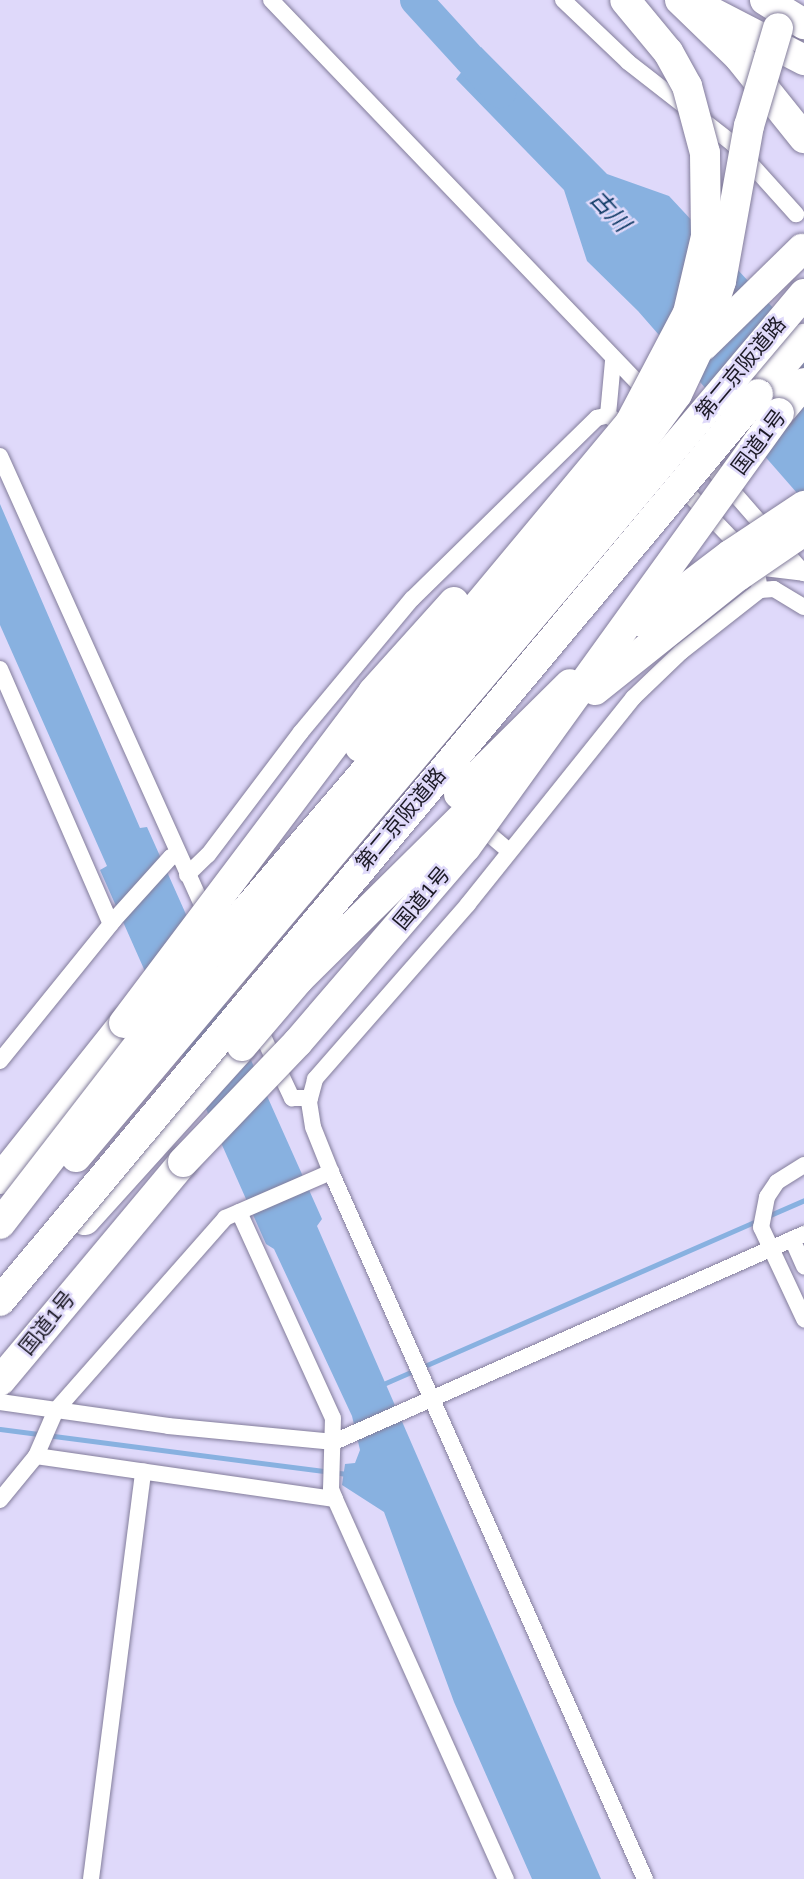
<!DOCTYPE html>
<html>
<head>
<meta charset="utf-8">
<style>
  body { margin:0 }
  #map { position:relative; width:804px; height:1879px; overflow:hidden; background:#dfd9fa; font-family:Arial,"Noto Sans JP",sans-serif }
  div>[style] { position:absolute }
  .water>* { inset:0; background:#88b1e0 }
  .stream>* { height:5px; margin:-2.5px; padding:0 2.5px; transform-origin:2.5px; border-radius:2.5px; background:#88b1e0 }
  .river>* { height:32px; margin:-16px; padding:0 16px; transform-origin:16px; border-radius:16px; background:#88b1e0 }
  .roads { filter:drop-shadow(0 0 2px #837d9b) drop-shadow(0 0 2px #837d9b) }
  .street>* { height:16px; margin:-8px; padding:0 8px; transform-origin:8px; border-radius:8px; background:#fff }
  .highway>* { height:30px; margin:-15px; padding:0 15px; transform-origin:15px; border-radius:15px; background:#fff }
  .bridges { filter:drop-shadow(0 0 2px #837d9b) drop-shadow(0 0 2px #837d9b) }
  .highway-bridge>* { height:30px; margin:-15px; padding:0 15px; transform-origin:15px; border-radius:15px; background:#fff }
  span { translate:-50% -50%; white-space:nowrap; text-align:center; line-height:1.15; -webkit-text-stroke:5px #dfd9fa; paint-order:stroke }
  .street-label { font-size:21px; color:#1b1924 }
  .water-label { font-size:23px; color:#0d3964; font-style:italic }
</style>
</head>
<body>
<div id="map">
  <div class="water">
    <div style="clip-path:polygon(481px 47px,607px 174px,669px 196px,804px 341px,804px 501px,638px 311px,587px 261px,564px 190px,456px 79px)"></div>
    <div style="clip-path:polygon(0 504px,140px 828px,147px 827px,322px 1219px,317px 1226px,601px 1879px,532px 1879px,454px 1702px,384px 1512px,342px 1485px,345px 1464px,355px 1463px,360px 1450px,352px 1416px,274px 1249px,266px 1244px,100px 870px,107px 866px,0 625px)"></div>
  </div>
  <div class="stream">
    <div style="left:381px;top:1385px;width:462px;rotate:-23.6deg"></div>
    <div style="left:0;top:1429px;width:350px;rotate:7.4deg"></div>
  </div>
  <div class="river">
    <div style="left:416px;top:0;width:125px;rotate:47.6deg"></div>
  </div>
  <div class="roads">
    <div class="street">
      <div style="left:271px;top:0;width:532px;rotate:46.22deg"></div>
      <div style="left:639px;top:384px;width:251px;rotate:48.9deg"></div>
      <div style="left:563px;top:0;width:90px;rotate:43.6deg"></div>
      <div style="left:628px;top:62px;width:132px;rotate:37.9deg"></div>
      <div style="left:732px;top:143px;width:96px;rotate:48deg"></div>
      <div style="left:608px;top:415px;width:54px;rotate:-84.7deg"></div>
      <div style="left:0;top:456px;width:504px;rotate:65.77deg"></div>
      <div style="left:756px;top:567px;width:48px;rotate:7.1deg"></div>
      <div style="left:760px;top:590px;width:14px;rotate:-4deg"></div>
      <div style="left:774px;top:589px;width:35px;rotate:31deg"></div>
      <div style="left:0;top:669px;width:278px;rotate:66.5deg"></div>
      <div style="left:476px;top:823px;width:43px;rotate:40.3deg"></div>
      <div style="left:187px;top:875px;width:29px;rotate:-44deg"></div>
      <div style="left:208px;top:855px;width:154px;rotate:-52.9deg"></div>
      <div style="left:301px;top:732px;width:173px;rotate:-50.2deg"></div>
      <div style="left:412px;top:599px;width:259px;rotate:-44.4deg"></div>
      <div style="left:597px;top:418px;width:11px;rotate:-15deg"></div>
      <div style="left:608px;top:415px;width:26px;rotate:39deg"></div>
      <div style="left:231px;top:968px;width:144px;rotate:64.9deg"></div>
      <div style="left:292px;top:1098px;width:18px"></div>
      <div style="left:0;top:1061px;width:181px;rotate:-51deg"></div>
      <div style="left:114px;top:920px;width:85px;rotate:-47.9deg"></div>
      <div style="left:171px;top:857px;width:8px;rotate:-14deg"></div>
      <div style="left:804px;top:1165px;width:32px;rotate:148deg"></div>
      <div style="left:777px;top:1182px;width:18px;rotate:124deg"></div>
      <div style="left:767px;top:1197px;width:31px;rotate:101deg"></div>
      <div style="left:761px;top:1227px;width:102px;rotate:64.9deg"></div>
      <div style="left:239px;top:1212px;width:226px;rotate:65.5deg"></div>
      <div style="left:333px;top:1418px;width:71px;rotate:91.6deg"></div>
      <div style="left:331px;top:1489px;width:11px;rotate:68deg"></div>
      <div style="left:335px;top:1499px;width:417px;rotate:65.8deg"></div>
      <div style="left:792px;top:1239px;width:30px;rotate:66deg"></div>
      <div style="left:0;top:1402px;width:170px;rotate:8.1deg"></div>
      <div style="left:168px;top:1426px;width:167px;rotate:5.5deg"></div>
      <div style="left:334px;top:1442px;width:514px;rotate:-23.87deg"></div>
      <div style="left:36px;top:1456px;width:302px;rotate:8.2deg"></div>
      <div style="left:0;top:1500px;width:57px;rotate:-50.7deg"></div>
      <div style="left:36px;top:1456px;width:50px;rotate:-66.5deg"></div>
      <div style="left:56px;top:1410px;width:256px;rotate:-48.6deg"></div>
      <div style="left:225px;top:1218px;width:116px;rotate:-23.5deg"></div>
      <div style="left:91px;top:1879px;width:411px;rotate:-82.7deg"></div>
      <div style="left:645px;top:1879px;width:774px;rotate:-113.95deg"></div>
      <div style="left:331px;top:1172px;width:48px;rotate:-111.8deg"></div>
      <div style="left:313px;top:1127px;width:25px;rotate:-99deg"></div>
      <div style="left:309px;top:1102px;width:24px;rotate:-75deg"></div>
      <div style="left:315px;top:1079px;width:232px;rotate:-48.8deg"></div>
      <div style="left:468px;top:904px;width:264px;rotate:-51.3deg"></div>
      <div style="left:633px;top:698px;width:66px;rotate:-43.8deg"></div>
      <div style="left:681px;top:652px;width:100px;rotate:-38.1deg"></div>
      <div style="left:760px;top:590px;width:27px;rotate:-100deg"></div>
      <div style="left:755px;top:563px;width:111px;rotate:-133.9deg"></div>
    </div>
    <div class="highway">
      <div style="left:680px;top:0;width:82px;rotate:44deg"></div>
      <div style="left:739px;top:57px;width:104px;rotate:51.3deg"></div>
      <div style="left:765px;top:0;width:46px;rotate:31.6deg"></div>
      <div style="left:696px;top:4px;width:122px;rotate:27.4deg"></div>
      <div style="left:758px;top:394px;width:72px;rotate:-50.1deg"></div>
      <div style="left:779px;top:413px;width:39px;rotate:-50deg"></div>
      <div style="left:0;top:1179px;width:199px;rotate:-51.5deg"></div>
      <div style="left:85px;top:1220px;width:234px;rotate:-47.9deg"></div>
      <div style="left:0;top:1381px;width:285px;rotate:-50.1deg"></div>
    </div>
  </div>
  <div class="bridges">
    <div class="highway-bridge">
      <div style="left:703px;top:346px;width:139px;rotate:-44.4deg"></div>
      <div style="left:642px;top:622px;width:111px;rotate:-37.3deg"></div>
      <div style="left:730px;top:555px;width:89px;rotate:-33.5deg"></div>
      <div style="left:595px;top:690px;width:183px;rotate:-38.6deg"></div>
      <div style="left:738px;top:576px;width:80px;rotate:-34.3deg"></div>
      <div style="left:360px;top:747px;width:422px;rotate:-50.2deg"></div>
      <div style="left:630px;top:423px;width:124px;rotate:-62.2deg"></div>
      <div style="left:688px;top:313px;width:79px;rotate:-76.8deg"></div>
      <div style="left:706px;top:236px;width:83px;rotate:-90.7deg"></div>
      <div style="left:705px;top:153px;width:69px;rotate:-105deg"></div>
      <div style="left:687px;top:86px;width:39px;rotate:-119deg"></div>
      <div style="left:668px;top:52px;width:67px;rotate:-129.6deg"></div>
      <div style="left:459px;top:794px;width:156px;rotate:-44.7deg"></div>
      <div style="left:124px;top:1023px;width:414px;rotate:-53deg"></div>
      <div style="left:373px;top:692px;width:121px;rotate:-48deg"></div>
      <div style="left:242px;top:1046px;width:88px;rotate:-49.6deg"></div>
      <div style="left:299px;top:979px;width:277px;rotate:-44.7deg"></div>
      <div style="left:76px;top:1157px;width:1129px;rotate:-49.85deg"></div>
      <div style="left:183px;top:1162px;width:166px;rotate:-46.2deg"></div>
      <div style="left:298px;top:1042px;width:257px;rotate:-49.3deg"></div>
      <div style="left:466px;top:847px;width:535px;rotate:-54.2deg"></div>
      <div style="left:0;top:1224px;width:341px;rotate:-52.3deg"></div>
      <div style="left:209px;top:954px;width:611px;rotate:-49.45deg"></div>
      <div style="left:606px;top:490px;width:119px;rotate:-53.5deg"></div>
      <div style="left:677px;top:394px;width:59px;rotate:-64.7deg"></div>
      <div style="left:702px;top:341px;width:63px;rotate:-72.4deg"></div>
      <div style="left:721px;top:281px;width:158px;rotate:-79.8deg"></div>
      <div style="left:749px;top:126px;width:102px;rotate:-73.5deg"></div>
      <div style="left:0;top:1301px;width:1182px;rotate:-50.11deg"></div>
    </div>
  </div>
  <div class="street-label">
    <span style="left:741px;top:368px;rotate:-50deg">第二京阪道路</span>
    <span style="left:759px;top:442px;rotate:-53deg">国道1号</span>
    <span style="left:401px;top:819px;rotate:-50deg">第二京阪道路</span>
    <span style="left:422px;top:898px;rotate:-50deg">国道1号</span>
    <span style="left:47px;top:1323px;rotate:-51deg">国道1号</span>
  </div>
  <div class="water-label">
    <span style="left:610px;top:211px;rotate:47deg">古川</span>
  </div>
</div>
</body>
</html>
